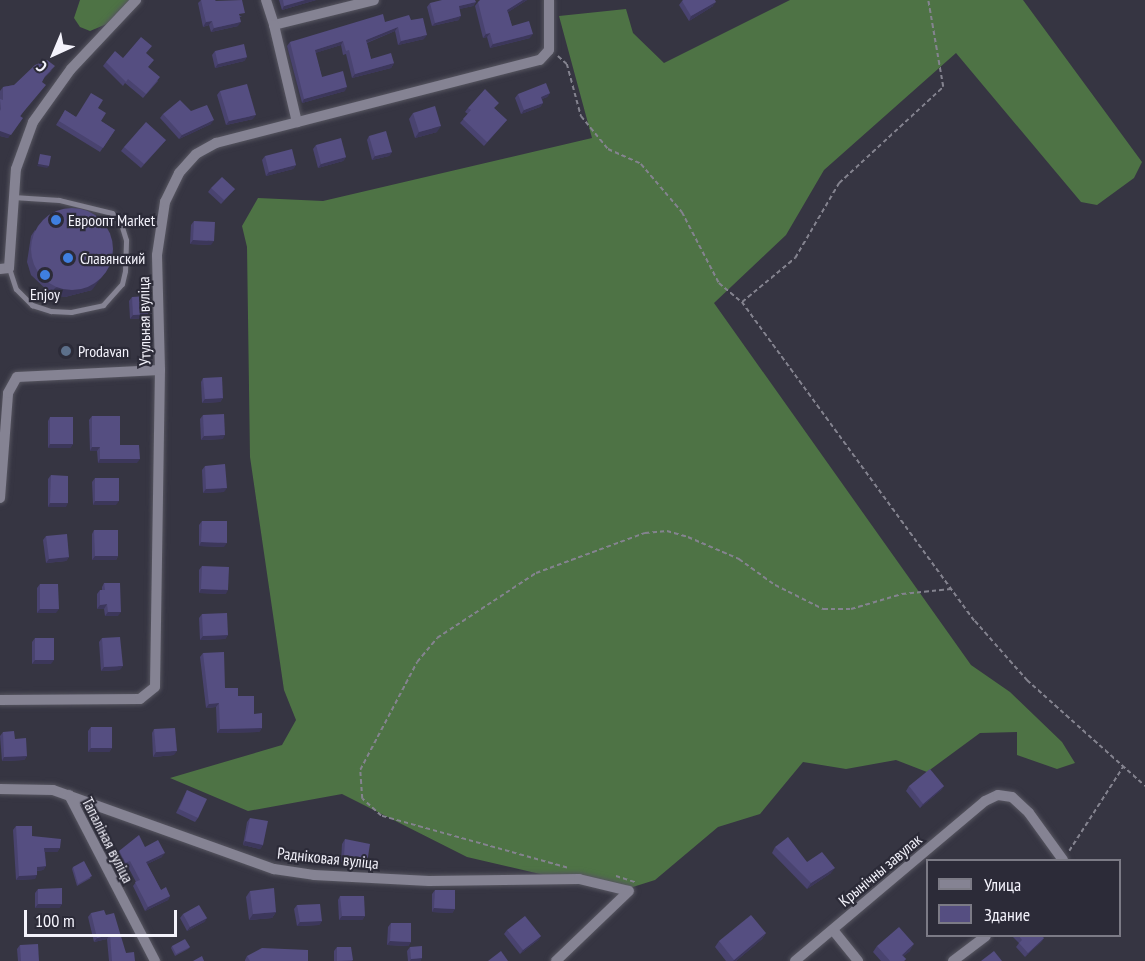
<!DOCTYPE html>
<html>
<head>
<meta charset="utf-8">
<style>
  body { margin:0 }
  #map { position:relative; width:1145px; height:961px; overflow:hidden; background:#363542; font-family:"PT Sans Narrow",sans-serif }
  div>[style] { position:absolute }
  .forest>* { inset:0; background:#4e7345 }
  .path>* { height:1.5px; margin-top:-0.75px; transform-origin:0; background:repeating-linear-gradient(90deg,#84838f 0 4.5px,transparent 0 7.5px) }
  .roads { filter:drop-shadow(0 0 2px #565560) drop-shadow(0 0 2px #565560) }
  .lane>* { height:5px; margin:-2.5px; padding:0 2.5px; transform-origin:2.5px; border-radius:2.5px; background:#858393 }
  .street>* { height:10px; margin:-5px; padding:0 5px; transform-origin:5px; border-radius:5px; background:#858393 }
  .wall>* { inset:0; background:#49436f }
  .shaded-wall>* { inset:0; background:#3c375a }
  .building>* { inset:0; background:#554e81 }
  .round { border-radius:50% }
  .dots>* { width:16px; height:16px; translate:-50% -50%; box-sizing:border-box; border:3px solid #2c2b38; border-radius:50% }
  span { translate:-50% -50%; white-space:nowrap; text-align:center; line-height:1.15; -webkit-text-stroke:4.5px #2c2b38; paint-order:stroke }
  .poi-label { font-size:16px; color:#f4f3fc }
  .left { translate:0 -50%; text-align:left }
  .street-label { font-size:16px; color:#f4f3fc }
  .legend { position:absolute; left:926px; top:859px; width:195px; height:78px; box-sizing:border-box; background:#2c2b38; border:2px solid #7c7b86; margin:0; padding:8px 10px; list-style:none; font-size:18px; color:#f4f3fc }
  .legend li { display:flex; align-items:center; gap:12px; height:30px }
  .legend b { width:30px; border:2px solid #7c7b86 }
  .north { position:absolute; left:24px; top:24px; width:60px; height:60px; -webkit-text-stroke:4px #2c2b38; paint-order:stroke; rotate:224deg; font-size:16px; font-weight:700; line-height:24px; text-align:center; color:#f4f3fc }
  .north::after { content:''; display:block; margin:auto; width:21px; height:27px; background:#f4f3fc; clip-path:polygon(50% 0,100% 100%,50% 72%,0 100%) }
  .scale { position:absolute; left:24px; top:910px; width:153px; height:27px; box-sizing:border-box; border:3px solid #f4f3fc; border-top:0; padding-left:8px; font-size:18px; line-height:21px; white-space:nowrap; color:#f4f3fc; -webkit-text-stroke:4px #2c2b38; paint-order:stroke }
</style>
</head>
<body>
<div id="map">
  <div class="forest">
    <div style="clip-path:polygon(80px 0,136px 0,114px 21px,90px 31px,80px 27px,74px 18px)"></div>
    <div style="clip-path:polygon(790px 0,1023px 0,1142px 162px,1134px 178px,1097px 205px,1081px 202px,956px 53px,824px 170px,786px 235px,714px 303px,971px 665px,1010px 692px,1062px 742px,1075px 763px,1057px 769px,1017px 755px,1017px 732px,980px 733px,927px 772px,896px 760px,846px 769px,803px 762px,760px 814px,718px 827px,655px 880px,617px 892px,467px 857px,342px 794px,248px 811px,170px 778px,282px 745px,296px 720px,284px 690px,250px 457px,247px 247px,242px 226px,258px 198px,323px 201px,592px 138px,559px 16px,626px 9px,633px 33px,664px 63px)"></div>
  </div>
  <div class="path">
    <div style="left:558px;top:56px;width:12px;rotate:42deg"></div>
    <div style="left:567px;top:64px;width:54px;rotate:74.9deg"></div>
    <div style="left:581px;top:116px;width:43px;rotate:50.7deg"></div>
    <div style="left:608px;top:149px;width:36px;rotate:24deg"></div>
    <div style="left:641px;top:164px;width:63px;rotate:49.5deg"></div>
    <div style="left:682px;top:212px;width:80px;rotate:62.5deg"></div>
    <div style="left:719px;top:283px;width:30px;rotate:40deg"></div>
    <div style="left:742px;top:302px;width:395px;rotate:53.9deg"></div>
    <div style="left:975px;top:621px;width:79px;rotate:48.6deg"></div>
    <div style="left:1027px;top:680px;width:159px;rotate:41.9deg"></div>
    <div style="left:128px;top:224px;width:22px;rotate:-5deg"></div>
    <div style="left:742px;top:302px;width:69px;rotate:-39.7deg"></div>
    <div style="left:795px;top:258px;width:87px;rotate:-59.6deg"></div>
    <div style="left:839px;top:183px;width:142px;rotate:-42.7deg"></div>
    <div style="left:943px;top:87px;width:88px;rotate:-99.8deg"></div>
    <div style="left:1069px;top:851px;width:100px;rotate:-57.3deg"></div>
    <div style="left:567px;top:868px;width:193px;rotate:-164.4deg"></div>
    <div style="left:381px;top:816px;width:25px;rotate:-138deg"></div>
    <div style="left:362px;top:799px;width:29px;rotate:-94deg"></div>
    <div style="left:360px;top:770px;width:122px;rotate:-62.2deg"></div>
    <div style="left:417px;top:662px;width:31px;rotate:-50deg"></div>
    <div style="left:437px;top:638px;width:118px;rotate:-33.3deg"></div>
    <div style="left:536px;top:573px;width:116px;rotate:-20.2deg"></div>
    <div style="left:645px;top:533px;width:22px;rotate:-5deg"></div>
    <div style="left:667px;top:531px;width:22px;rotate:16deg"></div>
    <div style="left:688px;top:537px;width:56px;rotate:23.3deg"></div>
    <div style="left:739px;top:559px;width:44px;rotate:35.8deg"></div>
    <div style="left:775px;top:585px;width:54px;rotate:26.6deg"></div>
    <div style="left:823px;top:609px;width:28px"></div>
    <div style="left:851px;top:609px;width:53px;rotate:-16.4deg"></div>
    <div style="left:902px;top:594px;width:49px;rotate:-5.8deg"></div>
    <div style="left:616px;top:876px;width:20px;rotate:18deg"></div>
  </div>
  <div class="roads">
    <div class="lane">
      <div style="left:9px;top:268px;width:22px;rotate:72deg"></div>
      <div style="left:16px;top:289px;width:23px;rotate:45deg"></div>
      <div style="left:32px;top:305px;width:20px;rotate:18deg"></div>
      <div style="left:51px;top:311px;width:20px;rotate:3deg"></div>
      <div style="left:71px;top:312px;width:33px;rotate:-12deg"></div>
      <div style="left:103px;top:305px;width:28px;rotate:-48deg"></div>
      <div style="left:122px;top:284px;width:13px;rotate:-77deg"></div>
      <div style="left:125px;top:271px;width:31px;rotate:-88deg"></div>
      <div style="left:126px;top:240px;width:17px;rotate:-107deg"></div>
      <div style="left:121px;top:224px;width:14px;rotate:-129deg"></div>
      <div style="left:112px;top:213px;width:55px;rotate:-166.2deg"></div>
      <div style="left:59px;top:200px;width:46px;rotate:-176.3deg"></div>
    </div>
    <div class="street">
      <div style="left:266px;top:0;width:26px;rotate:72deg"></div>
      <div style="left:274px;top:25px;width:103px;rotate:-14deg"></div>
      <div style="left:274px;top:25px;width:100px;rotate:76.7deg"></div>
      <div style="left:0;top:269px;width:9px;rotate:-6deg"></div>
      <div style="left:9px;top:268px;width:99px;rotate:-86deg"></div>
      <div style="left:16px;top:169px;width:50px;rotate:-70.1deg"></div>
      <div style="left:33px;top:122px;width:65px;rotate:-54.4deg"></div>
      <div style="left:71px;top:69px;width:95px;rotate:-46.7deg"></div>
      <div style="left:0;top:498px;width:105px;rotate:-85.6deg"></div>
      <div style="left:8px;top:393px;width:18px;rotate:-61deg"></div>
      <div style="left:17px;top:377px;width:143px;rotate:-2.8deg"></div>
      <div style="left:0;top:700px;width:140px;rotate:-0.4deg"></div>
      <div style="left:140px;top:699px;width:19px;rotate:-39deg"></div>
      <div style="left:155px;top:687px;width:317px;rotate:-89.1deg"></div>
      <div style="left:160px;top:370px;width:115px;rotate:-91.5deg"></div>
      <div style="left:157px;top:255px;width:54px;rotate:-81.4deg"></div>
      <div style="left:165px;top:202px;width:32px;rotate:-64deg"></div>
      <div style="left:179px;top:173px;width:25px;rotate:-48deg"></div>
      <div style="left:196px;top:154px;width:23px;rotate:-29deg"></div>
      <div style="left:216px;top:143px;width:334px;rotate:-14.4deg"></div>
      <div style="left:540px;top:60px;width:13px;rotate:-48deg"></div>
      <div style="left:549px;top:50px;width:50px;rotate:-90deg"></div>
      <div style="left:0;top:789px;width:53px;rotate:1.1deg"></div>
      <div style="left:53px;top:790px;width:235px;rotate:19.7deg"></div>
      <div style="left:274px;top:869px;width:40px;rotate:8.5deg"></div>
      <div style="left:314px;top:875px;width:115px;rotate:3deg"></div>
      <div style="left:429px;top:881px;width:150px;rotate:-0.8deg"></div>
      <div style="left:579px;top:879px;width:51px;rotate:13.5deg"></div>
      <div style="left:69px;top:795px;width:187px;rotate:62.6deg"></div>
      <div style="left:833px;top:930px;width:40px;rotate:51deg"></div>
      <div style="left:556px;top:961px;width:101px;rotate:-43.8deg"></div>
      <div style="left:795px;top:961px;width:248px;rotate:-40.1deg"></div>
      <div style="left:985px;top:801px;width:14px;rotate:-25deg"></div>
      <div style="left:998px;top:795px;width:14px;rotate:8deg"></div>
      <div style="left:1012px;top:797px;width:23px;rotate:43deg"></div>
      <div style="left:1029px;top:813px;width:58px;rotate:54.1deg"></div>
      <div style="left:953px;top:961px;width:41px;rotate:-37.1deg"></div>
    </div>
  </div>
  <div class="wall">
    <div style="clip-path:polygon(201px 0,215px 0,242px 17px,239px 17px,238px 26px,211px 32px,209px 25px,203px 27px,198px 3px)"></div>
    <div style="clip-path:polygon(279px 0,316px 0,282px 10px)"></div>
    <div style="clip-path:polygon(527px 0,508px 12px,512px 26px,530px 38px,490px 48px,487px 37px,483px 38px,475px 6px,478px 2px)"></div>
    <div style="clip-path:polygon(682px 1px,713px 6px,689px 21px,679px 5px)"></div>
    <div style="clip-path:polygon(476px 2px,473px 6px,459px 9px,459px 20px,432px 26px,427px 7px,430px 3px)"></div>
    <div style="clip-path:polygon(411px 20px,424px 39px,398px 45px,395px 31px,367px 43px,371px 59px,394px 63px,391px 68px,352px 78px,346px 54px,343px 55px,341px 45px,315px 53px,322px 77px,345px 91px,302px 103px,287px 46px,290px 42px,385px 22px)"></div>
    <div style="clip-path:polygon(215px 51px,247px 57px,244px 61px,215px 68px,212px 55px)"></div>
    <div style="clip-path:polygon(146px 53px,148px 67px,158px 81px,143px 98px,125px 83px,123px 86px,103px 66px,106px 62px)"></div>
    <div style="clip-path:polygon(52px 70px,44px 78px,20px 117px,8px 138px,0 136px,0 91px,3px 87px,14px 85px)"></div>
    <div style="clip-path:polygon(220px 91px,253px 119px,226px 125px,217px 95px)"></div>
    <div style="clip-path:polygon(550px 93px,547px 97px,542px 99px,543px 103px,540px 107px,521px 114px,515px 98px,518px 94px)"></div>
    <div style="clip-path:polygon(98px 108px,101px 121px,115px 130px,100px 152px,56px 125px,65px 110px,76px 117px)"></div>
    <div style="clip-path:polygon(468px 108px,494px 108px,507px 120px,484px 146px,460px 123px,468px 114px,465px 112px)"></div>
    <div style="clip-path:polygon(191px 111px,211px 124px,179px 139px,160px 118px,163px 114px)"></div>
    <div style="clip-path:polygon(413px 113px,437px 132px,415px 138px,409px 119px)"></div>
    <div style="clip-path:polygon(369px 136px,392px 152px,389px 156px,372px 160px,367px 140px)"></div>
    <div style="clip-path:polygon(166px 140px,141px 168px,121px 151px,124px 147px)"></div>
    <div style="clip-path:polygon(316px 145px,346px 157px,343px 161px,318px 168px,313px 149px)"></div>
    <div style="clip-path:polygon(265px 156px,296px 165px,293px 169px,266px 176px,262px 160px)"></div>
    <div style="clip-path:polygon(211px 188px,235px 189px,221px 204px,208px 192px)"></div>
    <div style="clip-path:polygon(194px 221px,211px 245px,190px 244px,191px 225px)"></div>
    <div style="clip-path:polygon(35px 230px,92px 290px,65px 297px,51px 294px,31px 275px,27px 262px,31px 236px)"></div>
    <div style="clip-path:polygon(132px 297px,145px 318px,130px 319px,129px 301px)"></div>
    <div style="clip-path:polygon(203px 378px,223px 398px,220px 402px,202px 403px,201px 382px)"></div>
    <div style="clip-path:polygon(203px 415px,223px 439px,201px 440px,200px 419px)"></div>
    <div style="clip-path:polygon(92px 416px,120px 445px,137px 463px,98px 463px,97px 451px,90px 451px,89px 420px)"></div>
    <div style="clip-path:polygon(50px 417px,73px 444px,70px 448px,48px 448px,48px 421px)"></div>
    <div style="clip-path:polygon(205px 466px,224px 492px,203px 493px,202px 470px)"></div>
    <div style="clip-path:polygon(51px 475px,66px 507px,48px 507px,48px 479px)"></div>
    <div style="clip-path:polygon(95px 478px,116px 505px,93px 505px,92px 482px)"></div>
    <div style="clip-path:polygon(202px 521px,224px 547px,199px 546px,199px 525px)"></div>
    <div style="clip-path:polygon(94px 530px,118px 556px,116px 560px,92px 560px,92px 534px)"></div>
    <div style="clip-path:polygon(46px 536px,69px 557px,66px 561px,46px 563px,43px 540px)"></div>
    <div style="clip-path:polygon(202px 566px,226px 594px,199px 593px,199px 570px)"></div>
    <div style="clip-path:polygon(104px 583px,118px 616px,105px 616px,104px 609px,97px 609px,97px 594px,100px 590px,102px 590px,102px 587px)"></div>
    <div style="clip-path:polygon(40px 584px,56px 613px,37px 613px,37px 588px)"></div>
    <div style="clip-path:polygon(202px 614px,228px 635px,225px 639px,200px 640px,199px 618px)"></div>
    <div style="clip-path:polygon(35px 638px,51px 664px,32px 664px,32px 642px)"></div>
    <div style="clip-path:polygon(102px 638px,120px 670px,101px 671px,99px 642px)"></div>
    <div style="clip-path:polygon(203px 653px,225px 688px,238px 696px,254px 714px,262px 728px,259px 732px,217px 733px,216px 707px,206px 708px,200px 657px)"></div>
    <div style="clip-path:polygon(91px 727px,112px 748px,109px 752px,88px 752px,88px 731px)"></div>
    <div style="clip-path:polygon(154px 729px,174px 755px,153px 757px,152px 733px)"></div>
    <div style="clip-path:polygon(3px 732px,15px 739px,27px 756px,24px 760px,2px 761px,0 736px)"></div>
    <div style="clip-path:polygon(909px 786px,944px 786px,941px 790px,920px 808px,906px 791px)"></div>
    <div style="clip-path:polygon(187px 790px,198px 818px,195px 822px,176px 813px,185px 794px)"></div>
    <div style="clip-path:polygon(250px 818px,263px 845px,260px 849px,243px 845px,247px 822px)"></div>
    <div style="clip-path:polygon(16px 826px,32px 836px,60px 848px,57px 852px,45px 852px,46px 866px,43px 870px,37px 871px,35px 879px,16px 880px,13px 830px)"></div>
    <div style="clip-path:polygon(345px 839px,364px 867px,341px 862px,342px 844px)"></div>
    <div style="clip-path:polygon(145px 847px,162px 857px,147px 864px,161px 890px,170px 896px,168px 900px,145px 911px,133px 886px,136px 882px,127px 865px,122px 867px,116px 855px,119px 851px)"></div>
    <div style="clip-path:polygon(775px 847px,831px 873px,807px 889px,772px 853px)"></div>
    <div style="clip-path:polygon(73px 867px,91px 878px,77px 886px,72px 869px)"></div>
    <div style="clip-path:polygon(38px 889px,62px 904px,59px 908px,35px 908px,35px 893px)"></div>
    <div style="clip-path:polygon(435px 890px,455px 909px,452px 913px,432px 912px,432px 894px)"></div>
    <div style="clip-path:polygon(250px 891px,276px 912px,272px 918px,249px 920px,246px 897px)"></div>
    <div style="clip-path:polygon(340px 896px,365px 916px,362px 920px,339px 920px,338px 900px)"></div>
    <div style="clip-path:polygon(297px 905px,322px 921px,319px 925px,297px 926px,294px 909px)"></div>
    <div style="clip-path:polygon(91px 913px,106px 915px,126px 953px,135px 961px,109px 961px,107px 939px,94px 942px,88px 917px)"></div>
    <div style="clip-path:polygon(183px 914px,207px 918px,204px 922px,187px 931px,180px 918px)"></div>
    <div style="clip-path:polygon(391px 923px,411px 942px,408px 946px,387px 945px,388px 927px)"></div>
    <div style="clip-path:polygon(507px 930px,541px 936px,538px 940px,520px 954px,504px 934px)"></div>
    <div style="clip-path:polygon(766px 933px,762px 939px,736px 961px,726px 961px,715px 947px,719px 941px)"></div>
    <div style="clip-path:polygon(1012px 936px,1041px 936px,1044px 938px,1041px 942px,1025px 957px,1016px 947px,1019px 943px)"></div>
    <div style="clip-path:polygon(20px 945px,39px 961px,18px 961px,17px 949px)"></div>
    <div style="clip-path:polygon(172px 946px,190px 947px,188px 949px,175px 956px,171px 948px)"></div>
    <div style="clip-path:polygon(877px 946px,910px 951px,903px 956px,906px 959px,904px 961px,881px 961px,873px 952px)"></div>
    <div style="clip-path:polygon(337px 947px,353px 960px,352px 961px,334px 961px,334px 951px)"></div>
    <div style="clip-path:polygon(410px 947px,422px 958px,420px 961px,408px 961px,407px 951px)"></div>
    <div style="clip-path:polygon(247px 956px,308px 961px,245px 961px,245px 960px)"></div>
  </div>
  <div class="shaded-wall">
    <div style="clip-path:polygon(305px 0,316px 0,282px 10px,284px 6px)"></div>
    <div style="clip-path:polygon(523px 0,527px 0,505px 14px,507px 10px)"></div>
    <div style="clip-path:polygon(476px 2px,473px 6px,456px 10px,459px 6px)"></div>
    <div style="clip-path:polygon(716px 2px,713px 6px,689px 21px,691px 16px)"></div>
    <div style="clip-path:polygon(461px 16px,459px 20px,432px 26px,435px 23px)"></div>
    <div style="clip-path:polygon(212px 21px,209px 25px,203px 27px,206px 22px)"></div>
    <div style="clip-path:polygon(241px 22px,238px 26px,211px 32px,214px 28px)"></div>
    <div style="clip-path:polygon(398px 27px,395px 31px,363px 44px,366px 40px)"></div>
    <div style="clip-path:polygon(490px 33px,487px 37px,483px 38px,486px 34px)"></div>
    <div style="clip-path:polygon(533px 34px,530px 38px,490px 48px,493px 44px)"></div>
    <div style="clip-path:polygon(427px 35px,424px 39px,398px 45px,401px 41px)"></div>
    <div style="clip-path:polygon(343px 41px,341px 45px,312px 54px,315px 50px)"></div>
    <div style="clip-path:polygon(247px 57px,244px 61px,215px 68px,218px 64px)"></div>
    <div style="clip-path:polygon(394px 63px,391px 68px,352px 78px,355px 74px)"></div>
    <div style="clip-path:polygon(347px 87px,345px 91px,302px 103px,304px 99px)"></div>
    <div style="clip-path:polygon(550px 93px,547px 97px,538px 101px,541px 97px)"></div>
    <div style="clip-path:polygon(543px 103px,540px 107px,521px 114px,524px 110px)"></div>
    <div style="clip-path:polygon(256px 115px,253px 119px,226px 125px,229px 121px)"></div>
    <div style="clip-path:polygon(23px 118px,8px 138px,0 136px,0 131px)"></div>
    <div style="clip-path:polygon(214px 120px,211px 124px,179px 139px,182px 135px)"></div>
    <div style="clip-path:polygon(441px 126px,437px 132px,415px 138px,419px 132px)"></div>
    <div style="clip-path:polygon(392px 152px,389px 156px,372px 160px,375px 156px)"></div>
    <div style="clip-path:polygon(346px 157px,343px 161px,318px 168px,321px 164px)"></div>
    <div style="clip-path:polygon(38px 164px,49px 166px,47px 168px,37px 166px)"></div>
    <div style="clip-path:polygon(296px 165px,293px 169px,266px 176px,269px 172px)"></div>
    <div style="clip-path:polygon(193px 240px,214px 241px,211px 245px,190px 244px)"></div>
    <div style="clip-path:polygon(113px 262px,92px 290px,65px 297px,51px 294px,55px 288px)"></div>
    <div style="clip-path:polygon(148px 314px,145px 318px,130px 319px,133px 315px)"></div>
    <div style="clip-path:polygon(223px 398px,220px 402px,202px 403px,205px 399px)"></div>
    <div style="clip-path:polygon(225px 435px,223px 439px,201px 440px,204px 436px)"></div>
    <div style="clip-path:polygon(50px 444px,73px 444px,70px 448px,48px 448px)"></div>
    <div style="clip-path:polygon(92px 447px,100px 447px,97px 451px,90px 451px)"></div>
    <div style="clip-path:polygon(100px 459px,140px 459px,137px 463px,98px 463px)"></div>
    <div style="clip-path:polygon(227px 488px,224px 492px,203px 493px,206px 489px)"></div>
    <div style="clip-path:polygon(95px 501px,119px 501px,116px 505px,93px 505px)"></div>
    <div style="clip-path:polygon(50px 503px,68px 503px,66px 507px,48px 507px)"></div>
    <div style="clip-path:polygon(201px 542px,227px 543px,224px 547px,199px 546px)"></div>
    <div style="clip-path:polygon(95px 556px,118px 556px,116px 560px,92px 560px)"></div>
    <div style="clip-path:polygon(69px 557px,66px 561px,46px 563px,49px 559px)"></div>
    <div style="clip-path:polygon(201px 589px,228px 590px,226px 594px,199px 593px)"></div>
    <div style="clip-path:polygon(107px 604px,104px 609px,97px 609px,100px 605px)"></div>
    <div style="clip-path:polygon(40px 609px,59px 609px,56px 613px,37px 613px)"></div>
    <div style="clip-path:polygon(108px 612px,121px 612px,118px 616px,105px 616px)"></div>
    <div style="clip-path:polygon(228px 635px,225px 639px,200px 640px,203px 636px)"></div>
    <div style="clip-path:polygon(35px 660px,54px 660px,51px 664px,32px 664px)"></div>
    <div style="clip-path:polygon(123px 666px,120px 670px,101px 671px,104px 667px)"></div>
    <div style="clip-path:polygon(219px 703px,216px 707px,206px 708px,209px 704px)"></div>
    <div style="clip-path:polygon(262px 728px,259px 732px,217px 733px,220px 729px)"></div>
    <div style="clip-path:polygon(91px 748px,112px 748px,109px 752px,88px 752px)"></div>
    <div style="clip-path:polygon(177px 751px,174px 755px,153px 757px,156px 752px)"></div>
    <div style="clip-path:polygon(27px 756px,24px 760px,2px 761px,4px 757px)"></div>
    <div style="clip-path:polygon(944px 786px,941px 790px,920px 808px,923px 804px)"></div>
    <div style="clip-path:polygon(245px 841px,263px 845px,260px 849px,243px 845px)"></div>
    <div style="clip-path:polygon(44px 848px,60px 848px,57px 852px,42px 852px)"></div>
    <div style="clip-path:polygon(165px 853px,162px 857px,143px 866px,146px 862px)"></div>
    <div style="clip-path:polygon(344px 858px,367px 863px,364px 867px,341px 862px)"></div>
    <div style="clip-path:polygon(46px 866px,43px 870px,34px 871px,37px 867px)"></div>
    <div style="clip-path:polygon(835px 868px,831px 873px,807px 889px,811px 883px)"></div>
    <div style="clip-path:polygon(37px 875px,35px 879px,16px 880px,19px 876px)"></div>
    <div style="clip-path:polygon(170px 896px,168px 900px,145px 911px,148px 907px)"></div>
    <div style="clip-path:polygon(38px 904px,62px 904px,59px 908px,35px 908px)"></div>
    <div style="clip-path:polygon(434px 908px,455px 909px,452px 913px,432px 912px)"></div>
    <div style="clip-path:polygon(276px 912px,272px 918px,249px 920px,253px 914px)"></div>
    <div style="clip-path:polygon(342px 916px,365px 916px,362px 920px,339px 920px)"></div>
    <div style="clip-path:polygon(207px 918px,204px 922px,187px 931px,190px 927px)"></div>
    <div style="clip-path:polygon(322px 921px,319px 925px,297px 926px,300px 922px)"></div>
    <div style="clip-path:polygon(766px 933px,762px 939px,736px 961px,733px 961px)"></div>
    <div style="clip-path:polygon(110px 935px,107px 939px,94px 942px,97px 938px)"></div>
    <div style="clip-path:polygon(541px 936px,538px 940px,520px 954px,523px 950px)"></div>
    <div style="clip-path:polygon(1044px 938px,1041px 942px,1025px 957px,1028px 953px)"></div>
    <div style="clip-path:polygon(390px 941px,411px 942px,408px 946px,387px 945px)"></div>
    <div style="clip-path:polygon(914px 944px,910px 951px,898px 961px,902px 955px)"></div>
    <div style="clip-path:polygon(422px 958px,420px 961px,410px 961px,411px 959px)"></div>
  </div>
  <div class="building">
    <div style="clip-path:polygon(201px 0,215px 0,215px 1px,242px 0,245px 13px,239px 14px,241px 22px,214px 28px,212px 21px,206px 22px)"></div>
    <div style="clip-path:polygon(283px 0,305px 0,284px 6px)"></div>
    <div style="clip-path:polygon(442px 0,475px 0,476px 2px,459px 6px,461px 16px,435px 23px,430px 3px)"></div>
    <div style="clip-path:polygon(480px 0,523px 0,507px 10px,512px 26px,529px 21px,533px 34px,493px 44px,490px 33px,486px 34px,478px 2px)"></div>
    <div style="clip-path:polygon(683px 0,715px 0,716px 2px,691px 16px,682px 1px)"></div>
    <div style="clip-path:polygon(383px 14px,385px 22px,409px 15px,411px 20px,423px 18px,427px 35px,401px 41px,398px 27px,366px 40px,371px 59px,391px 53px,394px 63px,355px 74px,349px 50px,346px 51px,343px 41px,315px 50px,322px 77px,343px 71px,347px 87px,304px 99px,290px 42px)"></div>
    <div style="clip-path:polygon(141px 37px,152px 46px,146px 53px,154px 60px,148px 67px,160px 77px,146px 94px,128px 79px,126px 82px,106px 62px,115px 51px,123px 58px)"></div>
    <div style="clip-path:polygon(244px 44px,247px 57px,218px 64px,215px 51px)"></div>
    <div style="clip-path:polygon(47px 60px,55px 66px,45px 76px,42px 82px,46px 85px,20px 116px,23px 118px,11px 135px,0 131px,0 111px,1px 109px,0 99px,3px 100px,3px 87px,14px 85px,35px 65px)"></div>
    <div style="clip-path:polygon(546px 83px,550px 93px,541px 97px,543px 103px,524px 110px,518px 94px)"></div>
    <div style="clip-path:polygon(247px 84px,256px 115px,229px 121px,220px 91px)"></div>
    <div style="clip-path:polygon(485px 89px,499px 103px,494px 108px,507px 120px,487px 142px,463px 119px,471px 110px,468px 108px)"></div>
    <div style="clip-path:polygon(91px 93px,103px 100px,98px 108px,106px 113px,101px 121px,115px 130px,103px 148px,59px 121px,65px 110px,76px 117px)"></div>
    <div style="clip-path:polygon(180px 100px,191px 111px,207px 105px,214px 120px,182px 135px,163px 114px)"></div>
    <div style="clip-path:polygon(435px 106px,441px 126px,419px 132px,413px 113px)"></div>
    <div style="clip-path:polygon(146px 122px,166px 140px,144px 164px,124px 147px)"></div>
    <div style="clip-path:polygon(386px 131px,392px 152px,375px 156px,369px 136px)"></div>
    <div style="clip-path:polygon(341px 138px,346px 157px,321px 164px,316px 145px)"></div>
    <div style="clip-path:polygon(292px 149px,296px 165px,269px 172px,265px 156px)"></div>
    <div style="clip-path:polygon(40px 154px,51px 156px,49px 166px,38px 164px)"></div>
    <div style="clip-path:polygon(222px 177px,235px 189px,224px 200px,211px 188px)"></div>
    <div class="round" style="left:31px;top:208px;width:82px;height:82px"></div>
    <div style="clip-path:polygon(194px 221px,215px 222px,214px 241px,193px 240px)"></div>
    <div style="clip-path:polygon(147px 296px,148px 314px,133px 315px,132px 297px)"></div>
    <div style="clip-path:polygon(222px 377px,223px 398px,205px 399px,203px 378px)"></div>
    <div style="clip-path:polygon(224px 414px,225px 435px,204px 436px,203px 415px)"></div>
    <div style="clip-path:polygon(92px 416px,120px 416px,120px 445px,139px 445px,140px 459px,100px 459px,100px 447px,92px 447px)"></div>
    <div style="clip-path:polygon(50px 417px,73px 417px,73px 444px,50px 444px)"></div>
    <div style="clip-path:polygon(225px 464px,227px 488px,206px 489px,205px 466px)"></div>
    <div style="clip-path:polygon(51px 475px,68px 476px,68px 503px,50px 503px)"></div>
    <div style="clip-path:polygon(95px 478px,119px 478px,119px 501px,95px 501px)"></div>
    <div style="clip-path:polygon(202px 521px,227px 521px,227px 543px,201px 542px)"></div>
    <div style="clip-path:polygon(94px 530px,118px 530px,118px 556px,95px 556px)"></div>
    <div style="clip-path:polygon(67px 534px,69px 557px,49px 559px,46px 536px)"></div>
    <div style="clip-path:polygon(202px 566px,229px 567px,228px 590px,201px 589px)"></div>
    <div style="clip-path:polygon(104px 583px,120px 583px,121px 612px,108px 612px,107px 604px,100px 605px,100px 590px,105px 590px)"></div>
    <div style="clip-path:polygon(40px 584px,58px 584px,59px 609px,40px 609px)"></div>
    <div style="clip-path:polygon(227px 613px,228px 635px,203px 636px,202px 614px)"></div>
    <div style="clip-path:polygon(120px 637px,123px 666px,104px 667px,102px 638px)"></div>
    <div style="clip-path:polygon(35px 638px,54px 638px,54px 660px,35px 660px)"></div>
    <div style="clip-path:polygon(224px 652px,225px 688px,238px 688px,238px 696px,254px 696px,254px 714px,262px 713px,262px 728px,220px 729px,219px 703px,209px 704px,203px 653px)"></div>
    <div style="clip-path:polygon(91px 727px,112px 727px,112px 748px,91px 748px)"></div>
    <div style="clip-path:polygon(175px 728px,177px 751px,156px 752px,154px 729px)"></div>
    <div style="clip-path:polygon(14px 731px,15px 739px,26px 738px,27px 756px,4px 757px,3px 732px)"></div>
    <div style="clip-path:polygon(930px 769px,944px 786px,923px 804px,909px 786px)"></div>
    <div style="clip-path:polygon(187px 790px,207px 799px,198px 818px,179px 809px)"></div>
    <div style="clip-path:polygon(250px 818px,268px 821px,263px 845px,245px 841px)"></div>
    <div style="clip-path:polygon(16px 826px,32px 826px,32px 836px,61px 839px,60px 848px,44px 848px,46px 866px,37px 867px,37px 875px,19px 876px)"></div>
    <div style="clip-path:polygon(139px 835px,145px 847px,158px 840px,165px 853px,146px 862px,161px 890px,166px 887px,170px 896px,148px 907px,135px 882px,140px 880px,130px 861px,125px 863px,119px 851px)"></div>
    <div style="clip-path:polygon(788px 837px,807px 862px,822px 852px,835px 868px,811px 883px,775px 847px)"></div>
    <div style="clip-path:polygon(345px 839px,370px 844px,367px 863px,344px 858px)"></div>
    <div style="clip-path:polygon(84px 861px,92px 876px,78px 884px,73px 867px)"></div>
    <div style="clip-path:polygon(62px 888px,62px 904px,38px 904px,38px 889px)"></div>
    <div style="clip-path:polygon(274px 888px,276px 912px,253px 914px,250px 891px)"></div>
    <div style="clip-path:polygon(435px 890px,455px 890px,455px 909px,434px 908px)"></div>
    <div style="clip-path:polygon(340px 896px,364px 896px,365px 916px,342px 916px)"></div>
    <div style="clip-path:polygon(320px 904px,322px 921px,300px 922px,297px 905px)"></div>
    <div style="clip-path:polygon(199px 905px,207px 918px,190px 927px,183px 914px)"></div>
    <div style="clip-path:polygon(104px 910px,106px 915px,114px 913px,126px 953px,134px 952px,135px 961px,112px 961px,110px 935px,97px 938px,91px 913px)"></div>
    <div style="clip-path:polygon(751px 915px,766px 933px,734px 960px,719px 941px)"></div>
    <div style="clip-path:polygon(525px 916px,541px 936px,523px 950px,507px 930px)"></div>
    <div style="clip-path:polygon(391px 923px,411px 923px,411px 942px,390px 941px)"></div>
    <div style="clip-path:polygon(899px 927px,914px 944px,902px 955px,906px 959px,904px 961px,890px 961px,877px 946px)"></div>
    <div style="clip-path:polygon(1019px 936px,1041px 936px,1044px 938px,1028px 953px,1019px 943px,1022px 940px)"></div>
    <div style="clip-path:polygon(185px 939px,190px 947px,176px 954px,172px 946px)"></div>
    <div style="clip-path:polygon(38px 944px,39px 961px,21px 961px,20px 945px)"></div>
    <div style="clip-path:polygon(422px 946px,422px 958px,411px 959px,410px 947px)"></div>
    <div style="clip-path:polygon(337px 947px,351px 947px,353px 960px,337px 961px)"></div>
    <div style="clip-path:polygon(262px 948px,308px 950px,308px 961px,250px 961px,247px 956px)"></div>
    <div style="clip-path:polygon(501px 951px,508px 961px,488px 961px)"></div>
    <div style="clip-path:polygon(994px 951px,1002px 961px,981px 961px)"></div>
    <div style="clip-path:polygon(202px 956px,204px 961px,193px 961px)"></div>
  </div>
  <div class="dots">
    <div style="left:56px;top:220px;background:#3f7fe0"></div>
    <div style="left:68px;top:258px;background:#3f7fe0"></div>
    <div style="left:45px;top:275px;background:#3f7fe0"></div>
    <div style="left:66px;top:351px;background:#5c6f8a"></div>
  </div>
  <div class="poi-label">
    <span class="left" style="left:68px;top:220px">Евроопт Market</span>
    <span class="left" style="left:80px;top:258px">Славянский</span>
    <span style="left:45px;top:294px">Enjoy</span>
    <span class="left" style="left:78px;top:351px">Prodavan</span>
  </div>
  <div class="street-label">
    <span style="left:144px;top:321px;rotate:-91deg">Утульная вуліца</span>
    <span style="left:108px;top:840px;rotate:63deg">Тапаліная вуліца</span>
    <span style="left:328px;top:858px;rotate:6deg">Радніковая вуліца</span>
    <span style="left:880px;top:870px;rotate:-40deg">Крынічны завулак</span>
  </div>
  <ul class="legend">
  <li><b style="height:8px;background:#858393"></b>Улица</li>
  <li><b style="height:16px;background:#554e81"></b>Здание</li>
  </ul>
  <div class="north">С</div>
  <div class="scale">100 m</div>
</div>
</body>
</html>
